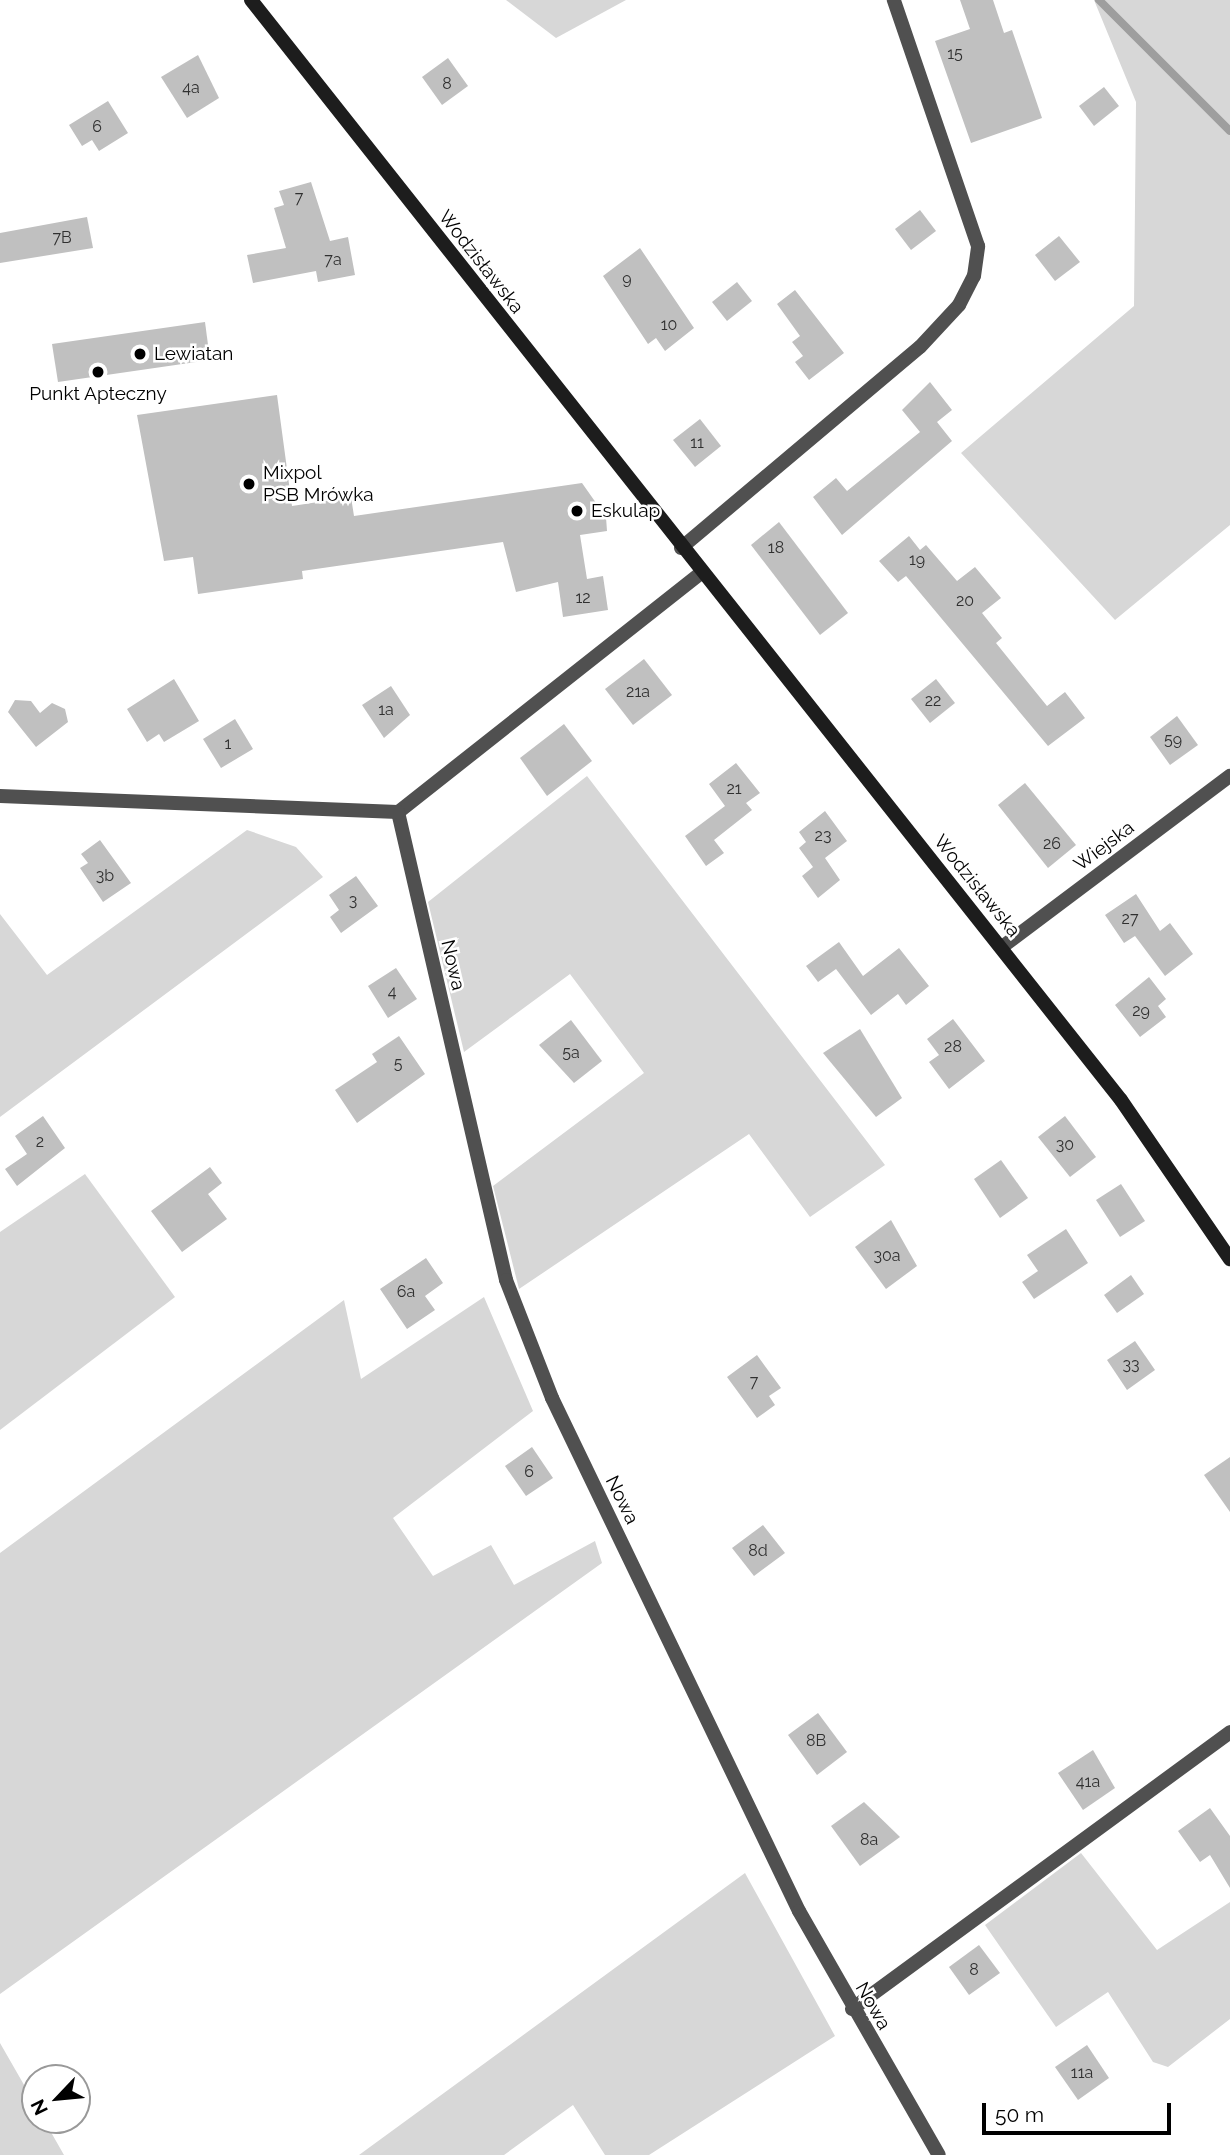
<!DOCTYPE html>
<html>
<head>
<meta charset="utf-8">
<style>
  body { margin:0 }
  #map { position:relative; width:1230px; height:2155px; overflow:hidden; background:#fff; font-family:Raleway,sans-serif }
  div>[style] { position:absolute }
  .green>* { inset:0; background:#d7d7d7 }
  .stream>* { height:8px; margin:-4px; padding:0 4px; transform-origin:4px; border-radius:4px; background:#9e9e9e }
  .building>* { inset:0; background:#c0c0c0 }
  .street>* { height:14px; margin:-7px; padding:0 7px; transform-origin:7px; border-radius:7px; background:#505050 }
  .secondary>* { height:14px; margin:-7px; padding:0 7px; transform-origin:7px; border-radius:7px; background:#1d1d1d }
  .dots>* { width:19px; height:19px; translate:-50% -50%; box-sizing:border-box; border:4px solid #fff; border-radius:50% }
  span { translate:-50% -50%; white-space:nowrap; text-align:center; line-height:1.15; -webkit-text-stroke:5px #fff; paint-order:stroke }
  .number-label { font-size:16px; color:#303030 }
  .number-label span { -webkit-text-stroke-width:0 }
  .street-label { font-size:19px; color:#000 }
  .poi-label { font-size:19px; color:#000 }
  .left { translate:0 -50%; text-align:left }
  .north { position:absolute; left:21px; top:2064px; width:70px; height:70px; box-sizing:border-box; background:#fff; border:2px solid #999; border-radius:50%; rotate:244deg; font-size:19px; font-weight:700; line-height:28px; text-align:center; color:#000 }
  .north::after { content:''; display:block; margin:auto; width:24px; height:32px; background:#000; clip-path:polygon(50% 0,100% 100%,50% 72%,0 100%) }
  .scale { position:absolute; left:982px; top:2103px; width:189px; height:32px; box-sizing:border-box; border:4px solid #000; border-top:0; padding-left:9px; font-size:21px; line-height:24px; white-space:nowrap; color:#000; -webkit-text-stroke:5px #fff; paint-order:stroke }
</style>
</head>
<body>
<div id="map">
  <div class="green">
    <div style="clip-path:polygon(506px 0,626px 0,556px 38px)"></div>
    <div style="clip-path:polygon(1094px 0,1230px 0,1230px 525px,1115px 620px,961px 453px,1134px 306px,1136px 102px)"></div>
    <div style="clip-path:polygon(587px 776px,885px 1165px,810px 1217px,749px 1134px,519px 1289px,493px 1186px,644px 1073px,570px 974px,464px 1052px,428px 902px)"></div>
    <div style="clip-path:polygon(247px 830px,296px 847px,323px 877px,0 1117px,0 914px,47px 975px)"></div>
    <div style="clip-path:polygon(85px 1174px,175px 1297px,0 1430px,0 1232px)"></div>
    <div style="clip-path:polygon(484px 1297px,533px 1411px,393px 1518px,433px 1576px,491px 1545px,514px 1585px,595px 1541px,602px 1563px,0 1994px,0 1553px,344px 1300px,361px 1379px)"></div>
    <div style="clip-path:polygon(1081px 1853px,1157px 1950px,1230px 1902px,1230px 2019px,1168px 2067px,1153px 2062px,1108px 1992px,1056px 2027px,985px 1925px)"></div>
    <div style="clip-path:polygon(745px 1873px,835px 2036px,649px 2155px,605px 2155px,573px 2105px,504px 2155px,359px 2155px)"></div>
    <div style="clip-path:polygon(0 2043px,35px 2104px,35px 2120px,44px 2120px,64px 2155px,0 2155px)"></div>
  </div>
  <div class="stream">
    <div style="left:1099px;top:0;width:185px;rotate:45deg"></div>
  </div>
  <div class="building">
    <div style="clip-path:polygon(960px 0,993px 0,1004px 33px,1012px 30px,1042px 118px,971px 143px,935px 41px,970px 29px)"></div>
    <div style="clip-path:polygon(198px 55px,219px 98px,187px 118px,161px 77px)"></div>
    <div style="clip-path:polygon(448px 58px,468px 86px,442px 105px,422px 77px)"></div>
    <div style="clip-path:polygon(1104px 87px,1119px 106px,1094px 126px,1079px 106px)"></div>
    <div style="clip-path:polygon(108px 101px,128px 133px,99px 151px,92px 140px,82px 146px,69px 125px)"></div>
    <div style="clip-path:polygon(311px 182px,330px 241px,348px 237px,355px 275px,318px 282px,316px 271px,253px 283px,247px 255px,286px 248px,274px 208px,284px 205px,279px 191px)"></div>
    <div style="clip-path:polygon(920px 210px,936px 231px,911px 250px,895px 229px)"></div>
    <div style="clip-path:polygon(87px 217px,93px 248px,0 263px,0 233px)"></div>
    <div style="clip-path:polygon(1059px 236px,1080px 262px,1055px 281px,1035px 255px)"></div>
    <div style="clip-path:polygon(640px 248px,694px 328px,665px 351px,656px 338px,648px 344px,603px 276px)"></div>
    <div style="clip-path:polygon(737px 282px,752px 301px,727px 321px,712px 302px)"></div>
    <div style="clip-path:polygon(795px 290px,844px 353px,809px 380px,795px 362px,803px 356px,792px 342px,800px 336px,777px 304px)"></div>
    <div style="clip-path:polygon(205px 322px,210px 360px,58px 382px,52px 344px)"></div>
    <div style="clip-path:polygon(930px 382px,952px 410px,937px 422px,952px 441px,842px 535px,813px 497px,836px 478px,847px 491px,920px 432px,902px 410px)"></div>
    <div style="clip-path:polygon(277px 395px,292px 506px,351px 497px,354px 516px,582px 483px,606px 517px,607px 531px,580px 535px,587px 579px,603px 576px,608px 610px,563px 617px,558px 582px,516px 592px,503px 542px,302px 571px,303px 579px,198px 594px,193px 557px,164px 561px,137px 415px)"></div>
    <div style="clip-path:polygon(700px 419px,721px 446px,695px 467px,673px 440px)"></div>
    <div style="clip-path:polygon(779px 522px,848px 613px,820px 635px,751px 545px)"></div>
    <div style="clip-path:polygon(909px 536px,920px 550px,926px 545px,957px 581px,975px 567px,1001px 598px,982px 613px,1002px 638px,996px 643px,1047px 706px,1065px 692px,1085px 718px,1048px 746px,906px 576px,898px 582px,879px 561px)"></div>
    <div style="clip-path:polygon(644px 659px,672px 695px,633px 725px,605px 689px)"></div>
    <div style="clip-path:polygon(174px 679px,199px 721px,164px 742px,159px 734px,147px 742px,127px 709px)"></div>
    <div style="clip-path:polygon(936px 679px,955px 703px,930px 723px,911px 699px)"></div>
    <div style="clip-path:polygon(391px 686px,410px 715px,384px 738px,362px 705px)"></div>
    <div style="clip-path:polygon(15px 700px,31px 701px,40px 713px,52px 703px,65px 709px,68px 722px,36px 747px,8px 712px)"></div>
    <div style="clip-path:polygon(1177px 716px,1198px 745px,1170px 765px,1150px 737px)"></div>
    <div style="clip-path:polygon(235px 719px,253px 749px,221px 768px,203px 739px)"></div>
    <div style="clip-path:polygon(564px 724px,592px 761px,547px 796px,520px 758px)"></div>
    <div style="clip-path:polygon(736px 763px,760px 793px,746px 803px,752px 810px,714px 840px,724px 853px,706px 866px,685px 836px,725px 806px,709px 784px)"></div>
    <div style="clip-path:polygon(1025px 783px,1076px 845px,1048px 868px,998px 805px)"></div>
    <div style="clip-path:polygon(825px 811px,847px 841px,825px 858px,840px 880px,818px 898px,802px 876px,813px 867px,799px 848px,806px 842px,799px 832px)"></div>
    <div style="clip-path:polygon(100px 840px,131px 883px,103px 902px,80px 868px,88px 863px,81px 854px)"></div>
    <div style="clip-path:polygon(356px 876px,378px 906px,341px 933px,330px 917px,339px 910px,329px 895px)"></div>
    <div style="clip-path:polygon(1136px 894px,1160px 931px,1170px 923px,1193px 954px,1165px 976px,1135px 936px,1124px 943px,1105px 915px)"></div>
    <div style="clip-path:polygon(839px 942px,863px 976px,899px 948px,929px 986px,906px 1005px,898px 994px,871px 1015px,836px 969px,818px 982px,806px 966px)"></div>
    <div style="clip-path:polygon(396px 968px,417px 999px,388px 1018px,368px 986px)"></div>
    <div style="clip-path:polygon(1149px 977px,1166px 999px,1158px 1006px,1166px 1017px,1140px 1037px,1115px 1005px)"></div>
    <div style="clip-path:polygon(953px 1019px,985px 1061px,949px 1089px,929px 1062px,939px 1055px,927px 1039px)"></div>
    <div style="clip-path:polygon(571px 1020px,602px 1061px,574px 1083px,539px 1045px)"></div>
    <div style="clip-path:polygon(860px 1029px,902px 1098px,876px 1117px,823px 1053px)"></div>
    <div style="clip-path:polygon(399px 1036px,425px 1074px,357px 1123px,335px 1090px,377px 1062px,372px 1054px)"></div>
    <div style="clip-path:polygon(43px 1116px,65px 1148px,17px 1186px,5px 1169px,27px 1154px,15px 1136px)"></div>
    <div style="clip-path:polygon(1065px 1116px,1096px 1157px,1070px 1177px,1038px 1137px)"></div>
    <div style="clip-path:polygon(1001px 1160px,1028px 1198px,1000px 1218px,974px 1179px)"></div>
    <div style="clip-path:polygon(210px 1167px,222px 1183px,208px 1194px,227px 1219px,182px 1252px,151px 1211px)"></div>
    <div style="clip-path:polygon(1121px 1184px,1145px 1221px,1120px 1237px,1096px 1200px)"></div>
    <div style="clip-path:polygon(891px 1220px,917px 1266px,886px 1289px,855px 1247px)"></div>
    <div style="clip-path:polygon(1066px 1229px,1088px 1263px,1034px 1299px,1022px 1282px,1038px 1271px,1027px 1255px)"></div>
    <div style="clip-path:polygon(426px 1258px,443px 1283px,425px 1296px,435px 1310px,407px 1329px,380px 1289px)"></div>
    <div style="clip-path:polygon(1131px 1275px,1144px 1294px,1117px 1313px,1104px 1295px)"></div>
    <div style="clip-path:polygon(1135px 1341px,1155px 1370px,1127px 1390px,1107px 1360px)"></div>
    <div style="clip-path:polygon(757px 1355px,781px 1388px,769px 1396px,775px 1405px,757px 1418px,727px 1377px)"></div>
    <div style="clip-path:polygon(532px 1447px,553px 1478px,526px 1496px,505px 1466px)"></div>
    <div style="clip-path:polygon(1230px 1457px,1230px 1512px,1204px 1475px)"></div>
    <div style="clip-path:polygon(763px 1525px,785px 1553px,754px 1576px,732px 1548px)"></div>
    <div style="clip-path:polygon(818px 1713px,847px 1752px,817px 1775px,788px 1735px)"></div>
    <div style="clip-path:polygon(1093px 1750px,1115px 1788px,1083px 1810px,1058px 1773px)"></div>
    <div style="clip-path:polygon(864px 1802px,900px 1837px,860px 1866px,831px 1826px)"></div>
    <div style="clip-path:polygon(1210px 1808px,1230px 1836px,1230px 1888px,1210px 1855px,1200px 1862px,1178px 1831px)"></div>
    <div style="clip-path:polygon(979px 1945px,1000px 1973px,969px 1995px,949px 1967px)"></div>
    <div style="clip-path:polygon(1087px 2045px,1109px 2078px,1078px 2100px,1055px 2067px)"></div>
  </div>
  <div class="street">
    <div style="left:681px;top:548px;width:312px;rotate:-40.1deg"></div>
    <div style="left:920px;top:347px;width:57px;rotate:-47.1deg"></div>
    <div style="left:959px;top:305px;width:33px;rotate:-63deg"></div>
    <div style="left:974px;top:276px;width:30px;rotate:-82deg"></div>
    <div style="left:978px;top:246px;width:260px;rotate:-108.9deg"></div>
    <div style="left:701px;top:573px;width:386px;rotate:141.7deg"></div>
    <div style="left:398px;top:812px;width:480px;rotate:77deg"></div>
    <div style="left:506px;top:1280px;width:127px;rotate:68.7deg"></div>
    <div style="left:552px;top:1398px;width:569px;rotate:64.29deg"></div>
    <div style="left:799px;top:1911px;width:281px;rotate:60.2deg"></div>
    <div style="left:0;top:796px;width:398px;rotate:2.3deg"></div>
    <div style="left:1002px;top:947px;width:285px;rotate:-36.9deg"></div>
    <div style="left:852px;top:2009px;width:469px;rotate:-36.2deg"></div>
  </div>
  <div class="secondary">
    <div style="left:251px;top:0;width:1402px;rotate:51.66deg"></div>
    <div style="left:1121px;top:1100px;width:193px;rotate:55.6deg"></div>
  </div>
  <div class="dots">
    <div style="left:140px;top:354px;background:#000"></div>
    <div style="left:98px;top:372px;background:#000"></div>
    <div style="left:249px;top:484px;background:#000"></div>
    <div style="left:577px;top:511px;background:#000"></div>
  </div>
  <div class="number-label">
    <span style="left:955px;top:54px">15</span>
    <span style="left:447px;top:84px">8</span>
    <span style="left:191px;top:88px">4a</span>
    <span style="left:97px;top:127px">6</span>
    <span style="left:299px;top:198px">7</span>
    <span style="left:62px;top:238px">7B</span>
    <span style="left:333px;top:260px">7a</span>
    <span style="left:627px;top:279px">9</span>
    <span style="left:669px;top:325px">10</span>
    <span style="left:697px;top:443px">11</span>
    <span style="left:776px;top:548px">18</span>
    <span style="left:917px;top:560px">19</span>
    <span style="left:583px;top:598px">12</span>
    <span style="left:965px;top:601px">20</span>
    <span style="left:638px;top:692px">21a</span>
    <span style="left:933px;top:701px">22</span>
    <span style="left:386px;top:710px">1a</span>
    <span style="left:1173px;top:740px">59</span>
    <span style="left:228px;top:744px">1</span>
    <span style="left:734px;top:789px">21</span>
    <span style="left:823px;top:836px">23</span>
    <span style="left:1052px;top:844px">26</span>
    <span style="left:105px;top:876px">3b</span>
    <span style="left:353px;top:901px">3</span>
    <span style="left:1130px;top:919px">27</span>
    <span style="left:392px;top:992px">4</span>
    <span style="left:1141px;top:1011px">29</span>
    <span style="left:953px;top:1047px">28</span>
    <span style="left:571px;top:1053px">5a</span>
    <span style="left:398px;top:1064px">5</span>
    <span style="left:40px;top:1142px">2</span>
    <span style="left:1065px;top:1145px">30</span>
    <span style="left:887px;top:1256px">30a</span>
    <span style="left:406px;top:1292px">6a</span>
    <span style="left:1131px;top:1365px">33</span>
    <span style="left:754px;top:1382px">7</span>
    <span style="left:529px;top:1472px">6</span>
    <span style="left:758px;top:1551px">8d</span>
    <span style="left:816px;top:1741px">8B</span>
    <span style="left:1088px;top:1782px">41a</span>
    <span style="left:869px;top:1840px">8a</span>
    <span style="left:974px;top:1970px">8</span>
    <span style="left:1082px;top:2073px">11a</span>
  </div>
  <div class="street-label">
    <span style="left:481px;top:262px;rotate:52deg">Wodzisławska</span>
    <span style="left:1104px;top:846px;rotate:-37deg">Wiejska</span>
    <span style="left:977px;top:886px;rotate:51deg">Wodzisławska</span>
    <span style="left:453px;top:965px;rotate:77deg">Nowa</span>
    <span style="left:622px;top:1500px;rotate:64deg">Nowa</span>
    <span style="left:873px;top:2006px;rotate:60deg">Nowa</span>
  </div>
  <div class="poi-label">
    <span class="left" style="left:154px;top:354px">Lewiatan</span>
    <span style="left:98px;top:394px">Punkt Apteczny</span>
    <span class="left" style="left:263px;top:484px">Mixpol<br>PSB Mrówka</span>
    <span class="left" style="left:591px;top:511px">Eskulap</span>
  </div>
  <div class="north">N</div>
  <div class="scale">50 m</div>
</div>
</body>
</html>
